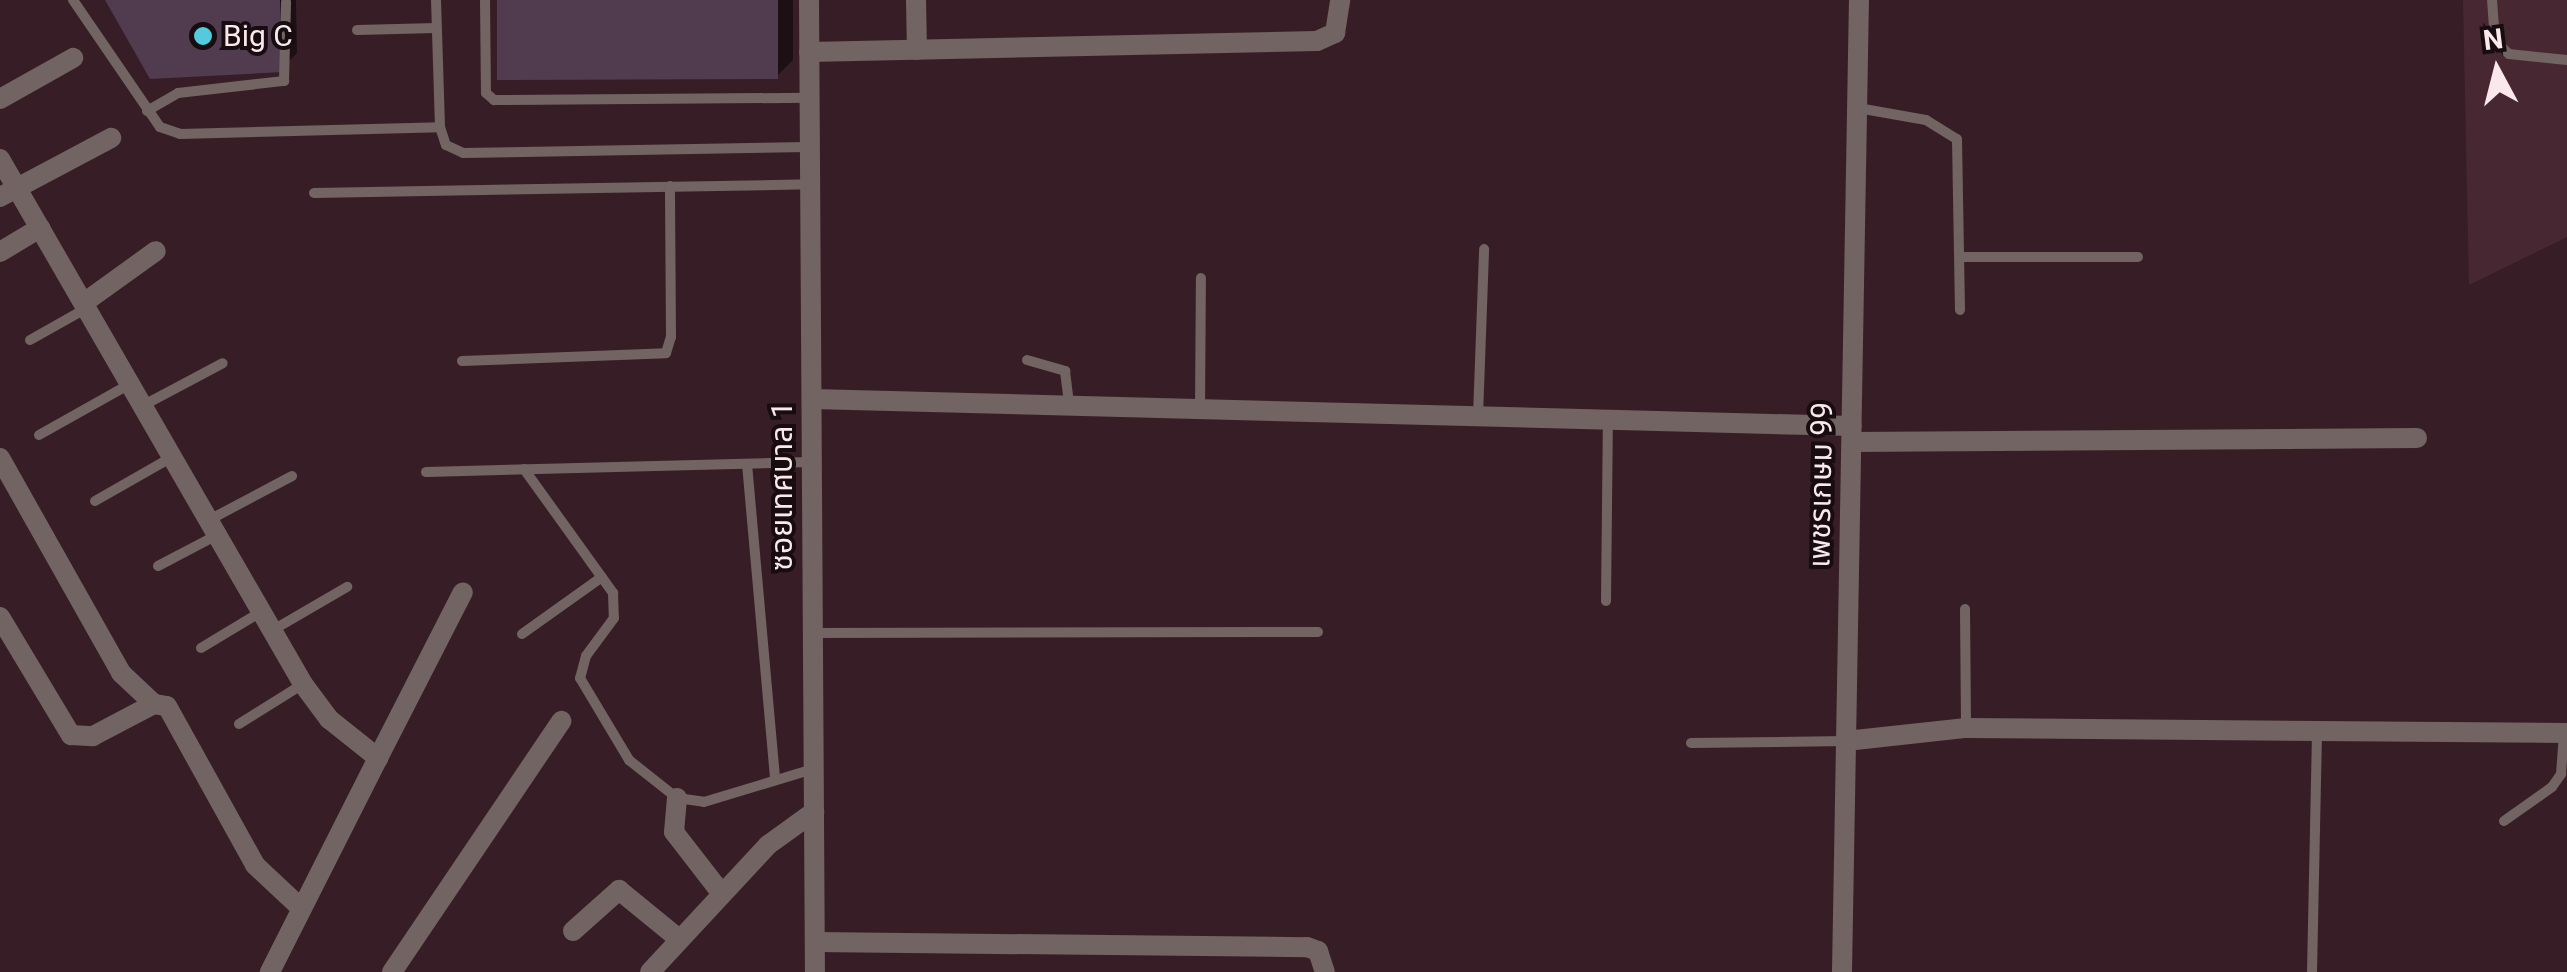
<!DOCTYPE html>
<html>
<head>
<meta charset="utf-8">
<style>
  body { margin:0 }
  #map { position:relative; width:2567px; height:972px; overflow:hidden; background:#371e26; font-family:Roboto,"Noto Sans Thai",sans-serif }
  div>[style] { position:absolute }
  .built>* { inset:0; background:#472732 }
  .shadow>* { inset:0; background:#0007 }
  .building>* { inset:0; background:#513c4f }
  .lane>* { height:10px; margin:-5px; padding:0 5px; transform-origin:5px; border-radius:5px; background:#726462 }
  .street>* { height:20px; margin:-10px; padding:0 10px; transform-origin:10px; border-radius:10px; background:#726462 }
  .dots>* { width:28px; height:28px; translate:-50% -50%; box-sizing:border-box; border:5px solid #170c0f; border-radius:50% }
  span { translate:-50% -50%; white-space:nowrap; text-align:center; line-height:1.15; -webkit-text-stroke:8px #170c0f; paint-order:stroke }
  .poi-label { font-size:30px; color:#fbe8ed }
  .left { translate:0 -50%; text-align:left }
  .street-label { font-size:30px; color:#fbe8ed }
  .north { position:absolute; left:2447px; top:20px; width:100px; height:100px; -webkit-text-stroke:8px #170c0f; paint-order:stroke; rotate:353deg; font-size:28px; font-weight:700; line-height:40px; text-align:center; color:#fbe8ed }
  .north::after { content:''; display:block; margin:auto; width:35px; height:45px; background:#fbe8ed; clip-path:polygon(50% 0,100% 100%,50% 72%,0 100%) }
</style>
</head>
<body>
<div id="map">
  <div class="built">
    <div style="clip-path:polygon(2463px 0,2567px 0,2567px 237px,2469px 285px)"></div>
  </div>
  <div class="shadow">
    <div style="clip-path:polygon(107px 0,296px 0,297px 53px,281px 69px)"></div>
    <div style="clip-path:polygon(499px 0,793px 0,793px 60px,777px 76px)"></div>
  </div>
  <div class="building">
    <div style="clip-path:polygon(105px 0,280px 0,282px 72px,150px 79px)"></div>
    <div style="clip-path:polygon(497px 0,778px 0,778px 79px,497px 80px)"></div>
  </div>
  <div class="lane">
    <div style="left:73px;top:0;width:154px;rotate:55.6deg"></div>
    <div style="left:160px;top:127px;width:21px;rotate:19deg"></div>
    <div style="left:180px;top:134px;width:260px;rotate:-1.5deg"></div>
    <div style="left:440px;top:127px;width:127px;rotate:-91.8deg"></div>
    <div style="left:485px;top:0;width:93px;rotate:89.4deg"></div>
    <div style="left:486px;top:93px;width:11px;rotate:41deg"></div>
    <div style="left:494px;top:100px;width:315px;rotate:-0.4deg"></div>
    <div style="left:2492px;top:0;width:41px;rotate:85.8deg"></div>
    <div style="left:2495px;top:41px;width:19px;rotate:43deg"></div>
    <div style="left:2509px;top:54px;width:58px;rotate:5.9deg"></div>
    <div style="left:357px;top:30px;width:79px;rotate:-1.5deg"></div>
    <div style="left:1858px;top:108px;width:69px;rotate:10deg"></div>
    <div style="left:1926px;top:120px;width:36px;rotate:32deg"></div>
    <div style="left:1957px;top:139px;width:171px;rotate:89deg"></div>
    <div style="left:147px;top:111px;width:36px;rotate:-30deg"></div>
    <div style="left:178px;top:93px;width:107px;rotate:-6.5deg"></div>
    <div style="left:284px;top:81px;width:79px;rotate:-88.5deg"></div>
    <div style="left:440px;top:127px;width:19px;rotate:72deg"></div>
    <div style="left:446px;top:145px;width:19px;rotate:25deg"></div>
    <div style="left:463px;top:153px;width:345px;rotate:-1deg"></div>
    <div style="left:314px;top:193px;width:495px;rotate:-1deg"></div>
    <div style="left:1960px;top:257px;width:178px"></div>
    <div style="left:30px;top:340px;width:63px;rotate:-29.4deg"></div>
    <div style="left:1027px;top:360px;width:40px;rotate:16deg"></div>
    <div style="left:1065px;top:371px;width:35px;rotate:83deg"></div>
    <div style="left:462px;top:361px;width:204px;rotate:-2.2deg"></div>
    <div style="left:666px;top:353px;width:17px;rotate:-73deg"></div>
    <div style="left:671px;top:337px;width:151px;rotate:-90.4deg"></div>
    <div style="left:144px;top:405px;width:89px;rotate:-28deg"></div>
    <div style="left:1200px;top:409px;width:131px;rotate:-89.6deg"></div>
    <div style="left:1478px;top:416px;width:167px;rotate:-87.9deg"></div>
    <div style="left:39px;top:435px;width:104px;rotate:-29.3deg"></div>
    <div style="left:747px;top:464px;width:316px;rotate:84.9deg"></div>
    <div style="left:524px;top:469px;width:153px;rotate:54.3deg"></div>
    <div style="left:613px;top:593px;width:25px;rotate:88deg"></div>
    <div style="left:614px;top:618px;width:47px;rotate:126.4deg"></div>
    <div style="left:586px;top:656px;width:23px;rotate:105deg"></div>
    <div style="left:580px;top:678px;width:96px;rotate:59.1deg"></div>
    <div style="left:629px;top:760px;width:61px;rotate:38.4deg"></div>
    <div style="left:677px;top:798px;width:27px;rotate:8deg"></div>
    <div style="left:704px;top:802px;width:114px;rotate:-16.8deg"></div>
    <div style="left:426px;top:472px;width:386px;rotate:-1.5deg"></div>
    <div style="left:95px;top:501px;width:89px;rotate:-29.7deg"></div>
    <div style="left:209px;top:520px;width:94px;rotate:-27.9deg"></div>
    <div style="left:158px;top:566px;width:67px;rotate:-27.7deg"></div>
    <div style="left:1606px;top:601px;width:181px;rotate:-89.4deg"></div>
    <div style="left:1965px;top:609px;width:118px;rotate:89.5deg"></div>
    <div style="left:273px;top:630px;width:86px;rotate:-30.2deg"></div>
    <div style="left:813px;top:633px;width:505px;rotate:-0.11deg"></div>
    <div style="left:522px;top:634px;width:98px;rotate:-35.5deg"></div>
    <div style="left:201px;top:648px;width:70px;rotate:-31deg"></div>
    <div style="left:239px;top:724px;width:75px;rotate:-32deg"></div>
    <div style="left:1691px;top:743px;width:155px;rotate:-0.7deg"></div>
    <div style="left:2504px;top:821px;width:59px;rotate:-35.3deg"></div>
    <div style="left:2552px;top:787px;width:16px;rotate:-55deg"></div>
    <div style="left:2561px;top:774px;width:40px;rotate:-85.7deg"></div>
    <div style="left:2312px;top:972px;width:241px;rotate:-88.8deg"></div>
  </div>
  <div class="street">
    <div style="left:809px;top:0;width:972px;rotate:89.65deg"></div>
    <div style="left:916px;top:0;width:50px;rotate:88.9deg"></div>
    <div style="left:809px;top:52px;width:508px;rotate:-1.24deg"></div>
    <div style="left:1317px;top:41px;width:20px;rotate:-24deg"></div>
    <div style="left:1335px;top:33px;width:33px;rotate:-81deg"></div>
    <div style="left:0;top:99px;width:84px;rotate:-29.3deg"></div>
    <div style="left:0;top:159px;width:606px;rotate:60.01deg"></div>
    <div style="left:303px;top:684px;width:44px;rotate:53.4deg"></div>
    <div style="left:329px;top:719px;width:63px;rotate:38.5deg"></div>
    <div style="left:378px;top:758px;width:240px;rotate:116.8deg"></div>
    <div style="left:0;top:197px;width:126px;rotate:-28deg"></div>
    <div style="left:0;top:252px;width:47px;rotate:-31deg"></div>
    <div style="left:85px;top:302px;width:87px;rotate:-35.7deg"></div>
    <div style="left:812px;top:399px;width:1040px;rotate:1.49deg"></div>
    <div style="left:1852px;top:442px;width:565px;rotate:-0.41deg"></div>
    <div style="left:0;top:458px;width:247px;rotate:60.6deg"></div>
    <div style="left:121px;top:673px;width:45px;rotate:43.2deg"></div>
    <div style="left:0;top:617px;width:138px;rotate:59deg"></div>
    <div style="left:71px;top:735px;width:22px;rotate:3deg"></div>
    <div style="left:93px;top:736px;width:69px;rotate:-27.7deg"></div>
    <div style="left:154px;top:704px;width:13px;rotate:9deg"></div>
    <div style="left:167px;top:706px;width:182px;rotate:61deg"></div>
    <div style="left:255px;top:865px;width:64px;rotate:43.1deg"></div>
    <div style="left:1846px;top:741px;width:121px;rotate:-6.2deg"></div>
    <div style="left:1966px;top:728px;width:601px;rotate:0.48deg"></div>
    <div style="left:378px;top:758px;width:186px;rotate:-62.9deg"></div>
    <div style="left:677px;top:798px;width:34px;rotate:95deg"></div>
    <div style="left:674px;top:832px;width:78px;rotate:52.3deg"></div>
    <div style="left:573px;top:931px;width:62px;rotate:-41.7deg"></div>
    <div style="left:619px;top:890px;width:77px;rotate:39.2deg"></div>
    <div style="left:815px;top:942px;width:492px;rotate:0.6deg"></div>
    <div style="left:1307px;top:947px;width:12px;rotate:20deg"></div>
    <div style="left:1318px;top:951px;width:22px;rotate:72deg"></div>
    <div style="left:392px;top:972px;width:303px;rotate:-56deg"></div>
    <div style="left:650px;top:972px;width:173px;rotate:-47.1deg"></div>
    <div style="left:768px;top:845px;width:57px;rotate:-35.7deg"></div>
    <div style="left:1842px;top:972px;width:972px;rotate:-89deg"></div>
  </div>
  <div class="dots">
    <div style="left:203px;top:36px;background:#54cadd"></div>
  </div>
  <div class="poi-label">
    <span class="left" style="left:223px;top:36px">Big C</span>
  </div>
  <div class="street-label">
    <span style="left:1821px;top:485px;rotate:-89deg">เพชรเกษม 99</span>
    <span style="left:782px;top:486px;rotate:-90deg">ซอยเทศบาล 1</span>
  </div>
  <div class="north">N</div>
</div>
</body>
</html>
